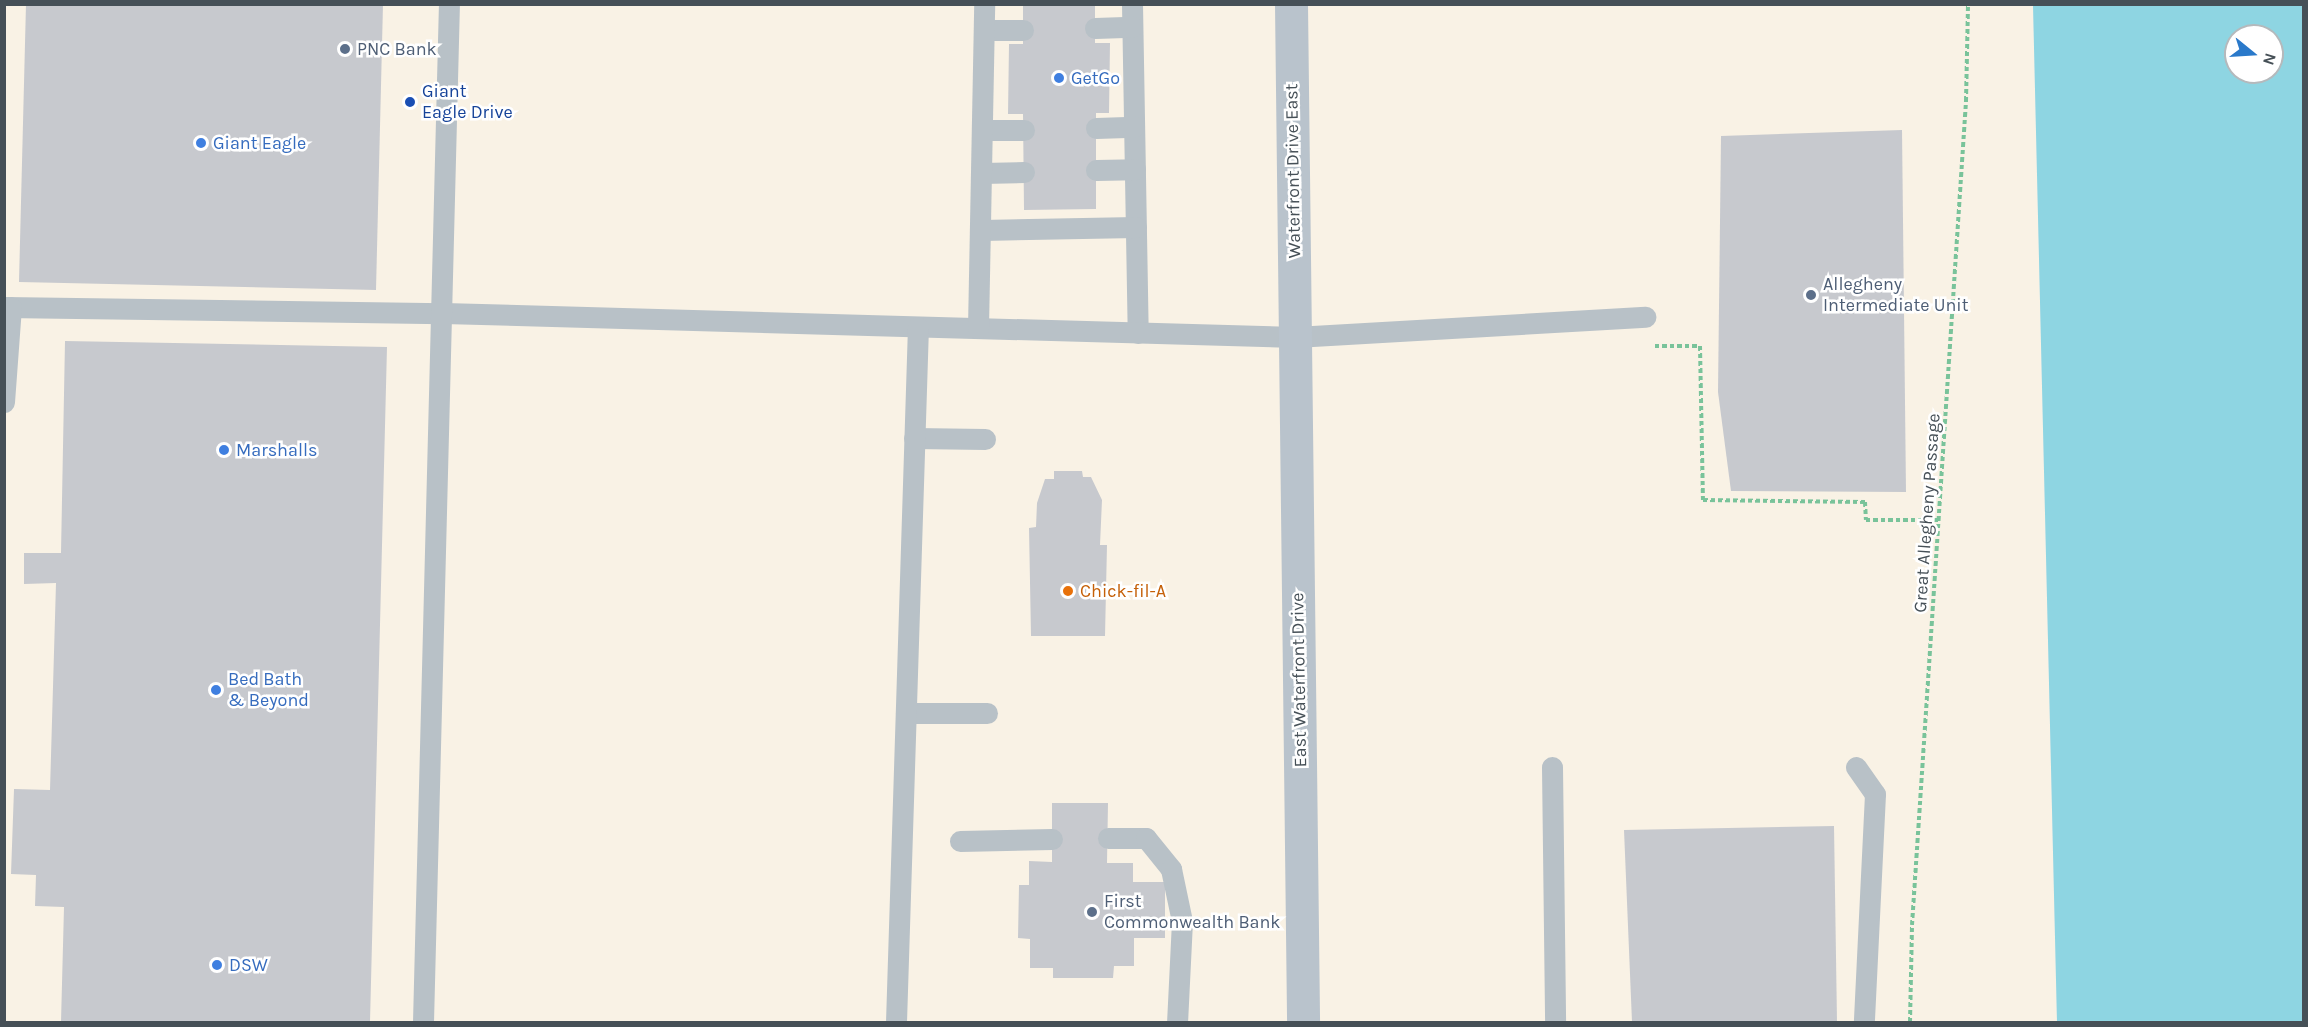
<!DOCTYPE html>
<html>
<head>
<meta charset="utf-8">
<style>
  body { margin:0 }
  #map { position:relative; width:2308px; height:1027px; overflow:hidden; background:#eeecec; font-family:Karla,sans-serif }
  div>[style] { position:absolute }
  .commercial>* { inset:0; background:#f9f2e5 }
  .water>* { inset:0; background:#8ed5e2 }
  .building>* { inset:0; background:#c7c9ce }
  .path>* { height:4px; margin-top:-2px; transform-origin:0; background:repeating-linear-gradient(90deg,#79c39a 0 4.5px,transparent 0 7.5px) }
  .lane>* { height:21px; margin:-10.5px; padding:0 10.5px; transform-origin:10.5px; border-radius:10.5px; background:#b8c1c7 }
  .secondary>* { height:33px; margin:-16.5px; padding:0 16.5px; transform-origin:16.5px; border-radius:16.5px; background:#b9c3cc }
  .dots>* { width:16px; height:16px; translate:-50% -50%; box-sizing:border-box; border:3px solid #fff; border-radius:50% }
  span { translate:-50% -50%; white-space:nowrap; text-align:center; line-height:1.15; -webkit-text-stroke:5px #fff; paint-order:stroke }
  .service-label { font-size:18px; color:#4e5e75 }
  .left { translate:0 -50%; text-align:left }
  .shop-label { font-size:18px; color:#366cbe }
  .transit-label { font-size:18px; color:#164399 }
  .street-label { font-size:18px; color:#465057 }
  .food-label { font-size:18px; color:#c56008 }
  .frame { position:absolute; inset:0; border:6px solid #465057; pointer-events:none }
  .north { position:absolute; left:2224px; top:24px; width:60px; height:60px; box-sizing:border-box; background:#fff; border:2px solid #b5b9bc; border-radius:50%; rotate:108deg; font-size:16px; font-weight:700; line-height:24px; text-align:center; color:#465057 }
  .north::after { content:''; display:block; margin:auto; width:21px; height:27px; background:#2a79ca; clip-path:polygon(50% 0,100% 100%,50% 72%,0 100%) }
</style>
</head>
<body>
<div id="map">
  <div class="commercial">
    <div style="clip-path:polygon(5px 5px,2033px 5px,2057px 1022px,5px 1022px)"></div>
  </div>
  <div class="water">
    <div style="clip-path:polygon(evenodd,2033px 5px,2303px 5px,2303px 1022px,2057px 1022px,2033px 5px,2236px 36px,2272px 36px,2272px 72px,2236px 72px,2236px 36px)"></div>
  </div>
  <div class="building">
    <div style="clip-path:polygon(26px 4px,383px 4px,376px 290px,19px 282px)"></div>
    <div style="clip-path:polygon(1023px 4px,1095px 4px,1095px 43px,1110px 43px,1109px 113px,1096px 113px,1096px 209px,1024px 210px,1023px 114px,1008px 114px,1009px 44px,1023px 44px)"></div>
    <div style="clip-path:polygon(1902px 130px,1906px 492px,1731px 491px,1718px 392px,1721px 136px)"></div>
    <div style="clip-path:polygon(65px 341px,387px 347px,370px 1022px,61px 1022px,64px 907px,35px 906px,36px 875px,11px 874px,14px 789px,50px 790px,56px 583px,24px 584px,24px 553px,61px 553px)"></div>
    <div style="clip-path:polygon(1054px 471px,1082px 471px,1083px 477px,1091px 477px,1102px 500px,1100px 545px,1107px 545px,1105px 636px,1031px 636px,1029px 528px,1036px 527px,1037px 503px,1045px 479px,1054px 479px)"></div>
    <div style="clip-path:polygon(1052px 803px,1108px 803px,1107px 863px,1133px 863px,1133px 882px,1165px 882px,1165px 938px,1134px 938px,1134px 966px,1114px 966px,1113px 978px,1053px 978px,1053px 968px,1030px 968px,1030px 939px,1018px 938px,1019px 885px,1029px 885px,1029px 861px,1052px 862px)"></div>
    <div style="clip-path:polygon(1834px 826px,1837px 1022px,1632px 1022px,1624px 830px)"></div>
  </div>
  <div class="path">
    <div style="left:1655px;top:346px;width:45px"></div>
    <div style="left:1700px;top:346px;width:154px;rotate:88.9deg"></div>
    <div style="left:1703px;top:500px;width:162px;rotate:0.7deg"></div>
    <div style="left:1865px;top:502px;width:18px;rotate:87deg"></div>
    <div style="left:1866px;top:520px;width:75px"></div>
    <div style="left:1910px;top:1022px;width:97px;rotate:-88.8deg"></div>
    <div style="left:1912px;top:925px;width:826px;rotate:-86.25deg"></div>
    <div style="left:1966px;top:101px;width:97px;rotate:-88.8deg"></div>
  </div>
  <div class="lane">
    <div style="left:1132px;top:4px;width:329px;rotate:89deg"></div>
    <div style="left:1095px;top:28px;width:37px;rotate:-2deg"></div>
    <div style="left:984px;top:30px;width:39px"></div>
    <div style="left:1096px;top:128px;width:38px;rotate:-2deg"></div>
    <div style="left:982px;top:130px;width:42px"></div>
    <div style="left:1096px;top:170px;width:39px;rotate:-1deg"></div>
    <div style="left:982px;top:173px;width:42px;rotate:-1.4deg"></div>
    <div style="left:982px;top:230px;width:154px;rotate:-1.1deg"></div>
    <div style="left:4px;top:307px;width:439px;rotate:0.8deg"></div>
    <div style="left:443px;top:313px;width:852px;rotate:1.61deg"></div>
    <div style="left:1295px;top:337px;width:351px;rotate:-3.3deg"></div>
    <div style="left:978px;top:328px;width:324px;rotate:-88.9deg"></div>
    <div style="left:4px;top:402px;width:95px;rotate:-85.8deg"></div>
    <div style="left:914px;top:438px;width:71px;rotate:0.8deg"></div>
    <div style="left:906px;top:713px;width:81px"></div>
    <div style="left:1552px;top:767px;width:255px;rotate:89.3deg"></div>
    <div style="left:1856px;top:767px;width:33px;rotate:55deg"></div>
    <div style="left:1875px;top:794px;width:228px;rotate:92.8deg"></div>
    <div style="left:1108px;top:838px;width:38px"></div>
    <div style="left:1146px;top:838px;width:40px;rotate:51deg"></div>
    <div style="left:1171px;top:869px;width:53px;rotate:78.1deg"></div>
    <div style="left:1182px;top:921px;width:101px;rotate:92.8deg"></div>
    <div style="left:960px;top:841px;width:92px;rotate:-1.2deg"></div>
    <div style="left:423px;top:1022px;width:1018px;rotate:-88.54deg"></div>
    <div style="left:896px;top:1022px;width:695px;rotate:-88.19deg"></div>
  </div>
  <div class="secondary">
    <div style="left:1291px;top:4px;width:1018px;rotate:89.32deg"></div>
  </div>
  <div class="dots">
    <div style="left:345px;top:49px;background:#5c6f8a"></div>
    <div style="left:1059px;top:78px;background:#3f7fe0"></div>
    <div style="left:410px;top:102px;background:#1a4fb4"></div>
    <div style="left:201px;top:143px;background:#3f7fe0"></div>
    <div style="left:1811px;top:295px;background:#5c6f8a"></div>
    <div style="left:224px;top:450px;background:#3f7fe0"></div>
    <div style="left:1068px;top:591px;background:#e8710a"></div>
    <div style="left:216px;top:690px;background:#3f7fe0"></div>
    <div style="left:1092px;top:912px;background:#5c6f8a"></div>
    <div style="left:217px;top:965px;background:#3f7fe0"></div>
  </div>
  <div class="service-label">
    <span class="left" style="left:357px;top:49px">PNC Bank</span>
    <span class="left" style="left:1823px;top:295px">Allegheny<br>Intermediate Unit</span>
    <span class="left" style="left:1104px;top:912px">First<br>Commonwealth Bank</span>
  </div>
  <div class="shop-label">
    <span class="left" style="left:1071px;top:78px">GetGo</span>
    <span class="left" style="left:213px;top:143px">Giant Eagle</span>
    <span class="left" style="left:236px;top:450px">Marshalls</span>
    <span class="left" style="left:228px;top:690px">Bed Bath<br>&amp; Beyond</span>
    <span class="left" style="left:229px;top:965px">DSW</span>
  </div>
  <div class="transit-label">
    <span class="left" style="left:422px;top:102px">Giant<br>Eagle Drive</span>
  </div>
  <div class="street-label">
    <span style="left:1293px;top:171px;rotate:-91deg">Waterfront Drive East</span>
    <span style="left:1927px;top:513px;rotate:-86deg">Great Allegheny Passage</span>
    <span style="left:1299px;top:680px;rotate:-91deg">East Waterfront Drive</span>
  </div>
  <div class="food-label">
    <span class="left" style="left:1080px;top:591px">Chick-fil-A</span>
  </div>
  <div class="frame"></div>
  <div class="north">N</div>
</div>
</body>
</html>
